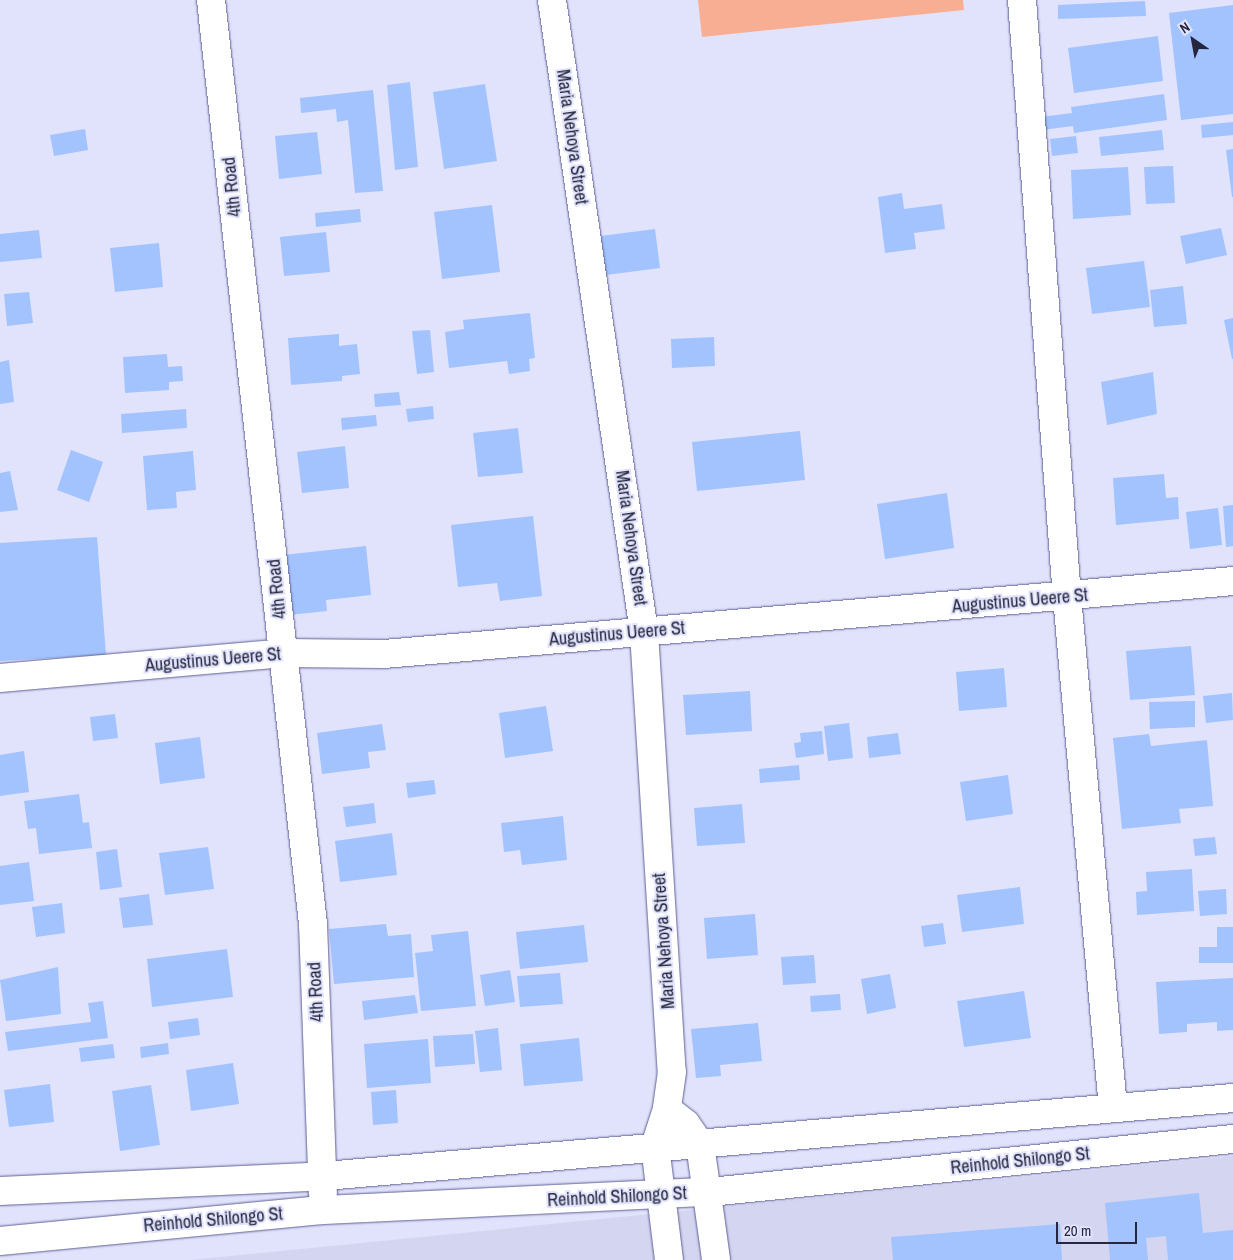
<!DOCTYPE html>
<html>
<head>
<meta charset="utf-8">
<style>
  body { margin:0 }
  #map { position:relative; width:1233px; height:1260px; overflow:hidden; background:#e1e3fc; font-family:"Archivo Narrow",sans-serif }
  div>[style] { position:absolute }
  .built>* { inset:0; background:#d3d5f1 }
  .green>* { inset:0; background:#f7ae92 }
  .building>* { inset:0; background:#a2c3fe }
  .roads { filter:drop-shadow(0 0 1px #5e5f94) drop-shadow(0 0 1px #5e5f94) }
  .minor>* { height:28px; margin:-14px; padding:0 14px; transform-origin:14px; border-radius:14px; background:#fff }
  span { translate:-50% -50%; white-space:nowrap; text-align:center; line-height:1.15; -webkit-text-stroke:4px #e1e3fc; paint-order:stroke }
  .street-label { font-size:18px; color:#26273e }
  .north { position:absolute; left:1168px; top:15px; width:50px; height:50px; -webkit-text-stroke:4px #e1e3fc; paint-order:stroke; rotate:327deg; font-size:14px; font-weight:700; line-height:20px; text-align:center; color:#26273e }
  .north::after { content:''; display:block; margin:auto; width:18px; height:22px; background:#26273e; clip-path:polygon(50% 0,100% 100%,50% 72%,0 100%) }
  .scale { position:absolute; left:1056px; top:1222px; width:81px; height:22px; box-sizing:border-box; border:2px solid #26273e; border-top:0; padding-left:6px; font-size:15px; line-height:18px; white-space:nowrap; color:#26273e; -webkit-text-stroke:4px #e1e3fc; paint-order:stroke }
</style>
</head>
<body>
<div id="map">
  <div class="built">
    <div style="clip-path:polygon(1233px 1156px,1233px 1260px,191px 1260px)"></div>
  </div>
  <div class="green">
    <div style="clip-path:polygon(698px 0,963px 0,964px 10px,702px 37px)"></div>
  </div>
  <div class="building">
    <div style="clip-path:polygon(1145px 1px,1146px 16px,1058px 19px,1058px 5px)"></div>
    <div style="clip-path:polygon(1233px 5px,1233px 114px,1181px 120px,1169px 13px)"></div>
    <div style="clip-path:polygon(1158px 36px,1163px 81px,1074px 93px,1068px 48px)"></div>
    <div style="clip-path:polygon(410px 82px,418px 167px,395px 170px,387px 85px)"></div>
    <div style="clip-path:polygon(485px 84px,497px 161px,444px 169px,433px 92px)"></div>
    <div style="clip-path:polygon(373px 90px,383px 191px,355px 193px,348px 120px,337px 122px,336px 109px,301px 113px,300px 98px)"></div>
    <div style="clip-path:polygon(1164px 94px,1167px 120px,1074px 133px,1073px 126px,1042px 130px,1041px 117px,1072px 113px,1071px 107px)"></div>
    <div style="clip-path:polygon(1233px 122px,1233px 135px,1202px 138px,1201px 125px)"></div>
    <div style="clip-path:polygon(85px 129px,88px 150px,54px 156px,50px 135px)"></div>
    <div style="clip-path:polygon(1162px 130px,1164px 150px,1101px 156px,1099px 137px)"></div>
    <div style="clip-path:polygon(317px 132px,322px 174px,279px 179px,275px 136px)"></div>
    <div style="clip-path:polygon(1076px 136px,1078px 153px,1052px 156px,1050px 139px)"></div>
    <div style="clip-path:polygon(1233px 149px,1233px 197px,1232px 197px,1226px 150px)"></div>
    <div style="clip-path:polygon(1173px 166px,1175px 203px,1146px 204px,1144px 167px)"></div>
    <div style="clip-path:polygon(1128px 167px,1131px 215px,1073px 219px,1071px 170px)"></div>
    <div style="clip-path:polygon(902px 193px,904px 209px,942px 204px,945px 229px,914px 233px,916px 249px,885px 253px,878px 197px)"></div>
    <div style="clip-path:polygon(492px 205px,500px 272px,442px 279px,434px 212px)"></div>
    <div style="clip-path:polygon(360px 209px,361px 222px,316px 227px,315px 213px)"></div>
    <div style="clip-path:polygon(1221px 228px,1227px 255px,1186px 264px,1180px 236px)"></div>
    <div style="clip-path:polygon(655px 229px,660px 268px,606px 275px,601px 236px)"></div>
    <div style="clip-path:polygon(39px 230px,42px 258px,0 262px,0 234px)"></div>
    <div style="clip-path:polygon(326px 232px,330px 272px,284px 276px,280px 237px)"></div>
    <div style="clip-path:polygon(159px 243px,163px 287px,115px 292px,110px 248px)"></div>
    <div style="clip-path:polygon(1144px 261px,1150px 307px,1092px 314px,1086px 268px)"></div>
    <div style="clip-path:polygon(1183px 286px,1187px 324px,1154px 327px,1150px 290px)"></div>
    <div style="clip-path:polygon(29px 292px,33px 323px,7px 326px,4px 294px)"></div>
    <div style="clip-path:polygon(530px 313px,535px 358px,529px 359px,530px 371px,509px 374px,507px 361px,449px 368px,445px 332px,464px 329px,463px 320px)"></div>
    <div style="clip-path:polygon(1233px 318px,1233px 359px,1232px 359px,1224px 320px)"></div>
    <div style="clip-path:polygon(430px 330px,434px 372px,417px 374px,412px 331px)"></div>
    <div style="clip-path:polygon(339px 334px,339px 346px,357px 344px,360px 374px,342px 376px,342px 381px,291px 385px,288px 338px)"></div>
    <div style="clip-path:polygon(714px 337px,715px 366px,672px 368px,671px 339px)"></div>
    <div style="clip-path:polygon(167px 354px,168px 367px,182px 366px,183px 381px,169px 382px,169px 390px,125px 393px,123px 357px)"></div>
    <div style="clip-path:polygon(9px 360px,14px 402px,0 404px,0 362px)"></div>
    <div style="clip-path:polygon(1153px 372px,1157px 414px,1107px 425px,1101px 382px)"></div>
    <div style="clip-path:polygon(399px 392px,401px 405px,375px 407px,374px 394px)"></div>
    <div style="clip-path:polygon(433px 406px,434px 419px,408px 422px,406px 409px)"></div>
    <div style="clip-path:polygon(186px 409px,187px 428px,122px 433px,121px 414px)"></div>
    <div style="clip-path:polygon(376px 415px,377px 426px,342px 430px,341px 418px)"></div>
    <div style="clip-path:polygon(518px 428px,523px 473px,478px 477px,473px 433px)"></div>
    <div style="clip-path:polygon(800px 431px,805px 480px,697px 491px,692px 442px)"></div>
    <div style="clip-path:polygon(345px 446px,349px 488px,302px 493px,297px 452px)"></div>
    <div style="clip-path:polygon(71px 450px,103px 462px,89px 502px,57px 490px)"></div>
    <div style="clip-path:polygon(193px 451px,196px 490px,176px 492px,177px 508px,147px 510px,143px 456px)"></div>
    <div style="clip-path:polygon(10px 471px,18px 510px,0 512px,0 473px)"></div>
    <div style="clip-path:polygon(1164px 474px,1166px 498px,1178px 497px,1179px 519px,1116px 525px,1113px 478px)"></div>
    <div style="clip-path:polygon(947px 493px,954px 548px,885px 559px,877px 504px)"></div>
    <div style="clip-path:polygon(1233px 505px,1233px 546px,1226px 547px,1223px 506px)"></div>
    <div style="clip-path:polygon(1218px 508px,1222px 545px,1190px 549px,1186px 512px)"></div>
    <div style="clip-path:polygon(533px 516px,542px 596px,500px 601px,497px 583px,458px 587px,451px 525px)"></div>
    <div style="clip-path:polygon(97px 537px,106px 655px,0 661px,0 543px)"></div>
    <div style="clip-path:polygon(366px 546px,371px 595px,326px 600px,327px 611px,289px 615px,283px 555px)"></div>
    <div style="clip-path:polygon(1191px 646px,1195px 695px,1130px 700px,1126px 651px)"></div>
    <div style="clip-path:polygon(1004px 668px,1007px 707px,959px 711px,956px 672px)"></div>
    <div style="clip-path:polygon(750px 691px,752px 731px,686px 735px,683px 695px)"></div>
    <div style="clip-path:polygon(1232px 693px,1233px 720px,1206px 723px,1203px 696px)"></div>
    <div style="clip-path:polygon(1195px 701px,1195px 727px,1150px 729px,1149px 702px)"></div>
    <div style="clip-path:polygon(546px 706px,553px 751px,505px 758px,499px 713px)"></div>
    <div style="clip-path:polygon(115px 714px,118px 738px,93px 741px,90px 717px)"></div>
    <div style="clip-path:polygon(849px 723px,853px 758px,828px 761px,824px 726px)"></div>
    <div style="clip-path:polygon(382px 724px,386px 750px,368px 752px,370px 768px,322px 774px,317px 733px)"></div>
    <div style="clip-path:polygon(822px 731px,824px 754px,796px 758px,794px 743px,801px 742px,800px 733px)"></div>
    <div style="clip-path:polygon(898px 733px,901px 754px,869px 758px,867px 737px)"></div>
    <div style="clip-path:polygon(1149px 734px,1151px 746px,1207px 740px,1213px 806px,1179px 809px,1181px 823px,1122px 829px,1113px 738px)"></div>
    <div style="clip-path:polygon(200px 737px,205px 778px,160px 784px,155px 743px)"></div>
    <div style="clip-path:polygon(24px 751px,29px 792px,0 796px,0 755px)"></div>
    <div style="clip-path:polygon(799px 765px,800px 780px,760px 783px,759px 769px)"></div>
    <div style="clip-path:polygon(1008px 775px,1013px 814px,966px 821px,960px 782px)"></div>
    <div style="clip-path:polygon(434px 780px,436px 794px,408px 798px,406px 783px)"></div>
    <div style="clip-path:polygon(79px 794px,83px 823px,89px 822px,92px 848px,39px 854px,36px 828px,28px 829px,24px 801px)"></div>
    <div style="clip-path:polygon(374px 803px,376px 823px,346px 827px,343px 807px)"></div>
    <div style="clip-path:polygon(742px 804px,745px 843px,697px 846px,694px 808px)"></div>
    <div style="clip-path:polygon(563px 816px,567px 860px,522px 865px,520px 850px,504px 852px,501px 823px)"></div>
    <div style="clip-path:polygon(392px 833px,397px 875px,340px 882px,335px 841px)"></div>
    <div style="clip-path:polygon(1215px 837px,1217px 854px,1195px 856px,1193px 839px)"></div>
    <div style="clip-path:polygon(208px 847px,214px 889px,165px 895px,159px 853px)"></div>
    <div style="clip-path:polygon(117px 849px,122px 887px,100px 890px,96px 852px)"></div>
    <div style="clip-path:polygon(29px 862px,34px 901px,0 905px,0 866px)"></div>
    <div style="clip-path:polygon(1192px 869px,1194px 911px,1137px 915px,1136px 892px,1147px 891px,1146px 872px)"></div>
    <div style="clip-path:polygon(1020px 887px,1024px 924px,962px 932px,957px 895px)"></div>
    <div style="clip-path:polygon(1226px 889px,1227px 914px,1200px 916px,1198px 891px)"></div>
    <div style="clip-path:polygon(149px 894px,153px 925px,123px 928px,119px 898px)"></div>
    <div style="clip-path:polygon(62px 903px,65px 933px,36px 937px,32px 907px)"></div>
    <div style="clip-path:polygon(755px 914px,758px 955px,707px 959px,704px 918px)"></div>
    <div style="clip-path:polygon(943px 923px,946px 944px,924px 947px,921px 926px)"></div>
    <div style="clip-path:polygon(386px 924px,388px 936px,411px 934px,414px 977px,334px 984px,329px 929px)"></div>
    <div style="clip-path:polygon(584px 925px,588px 962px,520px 969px,516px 932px)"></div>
    <div style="clip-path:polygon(1217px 927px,1233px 927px,1233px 963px,1199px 963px,1199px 947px,1217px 947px)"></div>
    <div style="clip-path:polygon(468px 931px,476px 1006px,421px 1011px,415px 953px,433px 951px,431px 935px)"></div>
    <div style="clip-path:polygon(227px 949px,233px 997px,152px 1007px,147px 959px)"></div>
    <div style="clip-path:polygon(814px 955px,816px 983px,783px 985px,781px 957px)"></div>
    <div style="clip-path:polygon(58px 967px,61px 1014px,6px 1021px,0 980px)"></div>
    <div style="clip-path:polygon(510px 970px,515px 1002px,485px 1006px,480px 975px)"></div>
    <div style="clip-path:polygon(560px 973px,563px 1004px,520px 1007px,517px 976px)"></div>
    <div style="clip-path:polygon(890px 974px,896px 1008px,867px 1014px,861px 979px)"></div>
    <div style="clip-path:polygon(1233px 978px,1233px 1030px,1217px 1031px,1217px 1022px,1187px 1024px,1187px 1032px,1159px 1034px,1156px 982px)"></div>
    <div style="clip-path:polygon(1024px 991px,1031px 1038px,964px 1047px,957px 1001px)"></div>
    <div style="clip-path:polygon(840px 994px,841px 1010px,811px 1012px,810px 996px)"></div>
    <div style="clip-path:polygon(415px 995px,418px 1013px,364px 1020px,362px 1001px)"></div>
    <div style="clip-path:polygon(103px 1001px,108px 1038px,8px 1051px,5px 1032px,91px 1022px,88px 1003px)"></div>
    <div style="clip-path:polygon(198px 1018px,200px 1035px,170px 1039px,168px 1022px)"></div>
    <div style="clip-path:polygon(758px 1023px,762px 1061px,720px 1065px,721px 1076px,696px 1078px,691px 1029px)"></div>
    <div style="clip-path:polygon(498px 1028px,502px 1070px,480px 1072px,475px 1031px)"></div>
    <div style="clip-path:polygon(473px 1034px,475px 1064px,435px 1067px,433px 1036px)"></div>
    <div style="clip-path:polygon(579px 1038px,583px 1081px,524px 1086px,520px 1044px)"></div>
    <div style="clip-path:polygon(428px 1039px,431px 1083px,367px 1088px,364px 1044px)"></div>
    <div style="clip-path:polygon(168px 1043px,169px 1054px,141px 1058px,140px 1047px)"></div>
    <div style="clip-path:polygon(113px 1044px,115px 1058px,81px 1062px,79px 1048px)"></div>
    <div style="clip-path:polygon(233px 1063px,239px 1104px,191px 1111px,186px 1070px)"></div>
    <div style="clip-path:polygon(50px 1084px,54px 1122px,9px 1127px,4px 1090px)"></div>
    <div style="clip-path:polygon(151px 1085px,160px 1145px,120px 1151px,112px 1091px)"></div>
    <div style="clip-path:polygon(396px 1090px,398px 1123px,373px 1125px,371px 1092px)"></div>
    <div style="clip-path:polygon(1199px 1193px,1203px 1233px,1233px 1230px,1233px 1260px,1168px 1260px,1166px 1236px,1146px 1238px,1148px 1260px,1110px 1260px,1105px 1203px)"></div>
    <div style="clip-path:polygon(1060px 1224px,1062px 1260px,893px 1260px,891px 1237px)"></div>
  </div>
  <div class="roads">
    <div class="minor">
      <div style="left:211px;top:0;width:930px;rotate:83.7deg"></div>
      <div style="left:313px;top:924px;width:270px;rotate:87.9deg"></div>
      <div style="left:552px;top:0;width:639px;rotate:81.72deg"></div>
      <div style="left:644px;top:632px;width:441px;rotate:86.4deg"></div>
      <div style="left:672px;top:1072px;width:37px;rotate:98deg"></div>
      <div style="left:667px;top:1109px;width:39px;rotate:108deg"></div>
      <div style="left:655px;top:1146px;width:115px;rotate:83deg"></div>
      <div style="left:1022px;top:0;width:599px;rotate:85.69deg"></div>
      <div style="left:1067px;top:597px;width:513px;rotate:84.86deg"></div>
      <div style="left:0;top:678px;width:285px;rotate:-5deg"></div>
      <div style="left:284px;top:653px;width:100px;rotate:0.6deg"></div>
      <div style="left:384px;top:654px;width:852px;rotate:-4.91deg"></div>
      <div style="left:667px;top:1109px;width:24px;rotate:38deg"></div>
      <div style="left:686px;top:1124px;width:24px;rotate:55deg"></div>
      <div style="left:700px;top:1144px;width:117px;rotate:82.1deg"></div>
      <div style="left:0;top:1191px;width:325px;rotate:-2.6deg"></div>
      <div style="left:325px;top:1176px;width:911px;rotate:-4.91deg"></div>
      <div style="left:0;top:1241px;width:323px;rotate:-5.5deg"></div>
      <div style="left:322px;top:1210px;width:388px;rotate:-2.7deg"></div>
      <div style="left:710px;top:1192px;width:526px;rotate:-5.79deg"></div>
    </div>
  </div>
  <div class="street-label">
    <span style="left:572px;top:137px;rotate:82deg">Maria Nehoya Street</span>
    <span style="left:232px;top:187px;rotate:-96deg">4th Road</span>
    <span style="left:631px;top:538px;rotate:82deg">Maria Nehoya Street</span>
    <span style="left:277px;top:589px;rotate:-96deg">4th Road</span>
    <span style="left:1020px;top:601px;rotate:-5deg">Augustinus Ueere St</span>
    <span style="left:617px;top:634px;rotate:-5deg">Augustinus Ueere St</span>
    <span style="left:213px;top:660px;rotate:-5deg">Augustinus Ueere St</span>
    <span style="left:664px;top:941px;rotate:-94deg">Maria Nehoya Street</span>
    <span style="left:316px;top:992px;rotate:-93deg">4th Road</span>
    <span style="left:1020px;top:1161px;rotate:-6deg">Reinhold Shilongo St</span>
    <span style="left:617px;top:1197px;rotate:-3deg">Reinhold Shilongo St</span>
    <span style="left:213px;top:1220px;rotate:-5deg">Reinhold Shilongo St</span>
  </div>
  <div class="north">N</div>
  <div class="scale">20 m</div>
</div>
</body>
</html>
